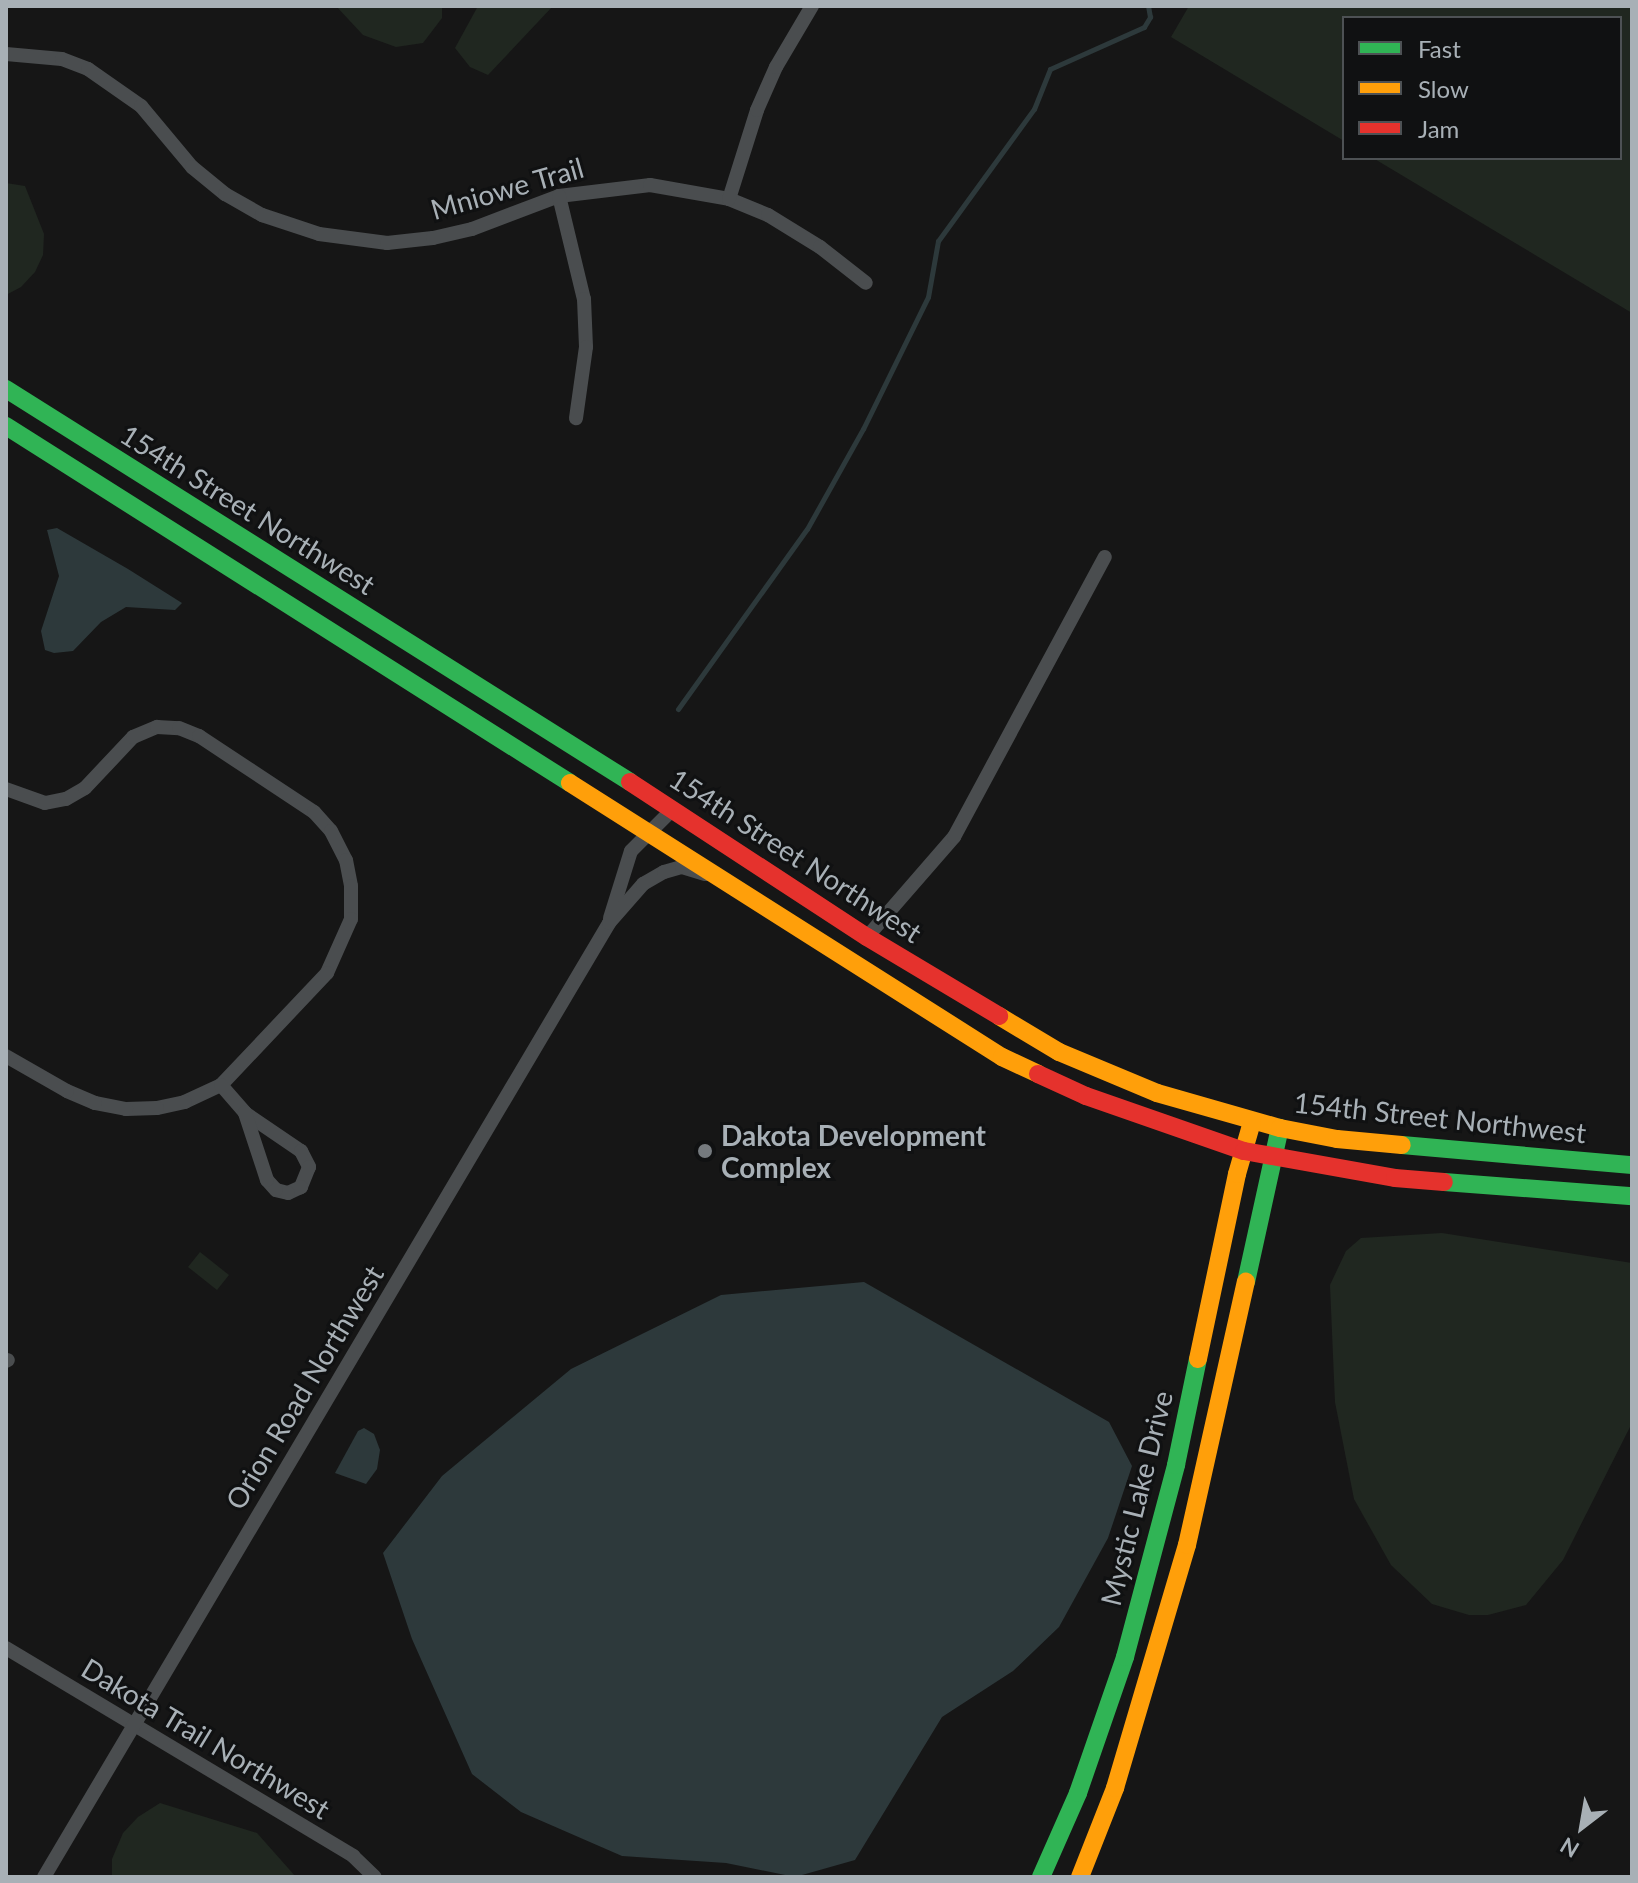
<!DOCTYPE html>
<html>
<head>
<meta charset="utf-8">
<style>
  body { margin:0 }
  #map { position:relative; width:1638px; height:1883px; overflow:hidden; background:#161616; font-family:Lato,sans-serif }
  div>[style] { position:absolute }
  .green>* { inset:0; background:#202720 }
  .water>* { inset:0; background:#2d393b }
  .stream>* { height:5px; margin:-2.5px; padding:0 2.5px; transform-origin:2.5px; border-radius:2.5px; background:#2d393b }
  .street>* { height:14px; margin:-7px; padding:0 7px; transform-origin:7px; border-radius:7px; background:#4a4d4f }
  .fast>* { height:18px; margin:-9px; padding:0 9px; transform-origin:9px; border-radius:9px; background:#30b455 }
  .slow>* { height:18px; margin:-9px; padding:0 9px; transform-origin:9px; border-radius:9px; background:#ff9f0a }
  .jam>* { height:18px; margin:-9px; padding:0 9px; transform-origin:9px; border-radius:9px; background:#e5322d }
  .dots>* { width:22px; height:22px; translate:-50% -50%; box-sizing:border-box; border:4px solid #101112; border-radius:50% }
  span { translate:-50% -50%; white-space:nowrap; text-align:center; line-height:1.15; -webkit-text-stroke:6px #101112; paint-order:stroke }
  .street-label { font-size:28px; color:#a8b0b6 }
  .poi-label { font-size:28px; color:#a8b0b6; font-weight:700 }
  .left { translate:0 -50%; text-align:left }
  .frame { position:absolute; inset:0; border:8px solid #a8b0b6; pointer-events:none }
  .legend { position:absolute; left:1342px; top:16px; width:280px; height:144px; box-sizing:border-box; background:#101112; border:2px solid #4d5154; margin:0; padding:10px 14px; list-style:none; font-size:24px; color:#a8b0b6 }
  .legend li { display:flex; align-items:center; gap:16px; height:40px }
  .legend b { width:40px; border:2px solid #4d5154 }
  .north { position:absolute; left:1542px; top:1787px; width:80px; height:80px; -webkit-text-stroke:6px #101112; paint-order:stroke; rotate:211deg; font-size:22px; font-weight:700; line-height:32px; text-align:center; color:#a8b0b6 }
  .north::after { content:''; display:block; margin:auto; width:28px; height:36px; background:#a8b0b6; clip-path:polygon(50% 0,100% 100%,50% 72%,0 100%) }
</style>
</head>
<body>
<div id="map">
  <div class="green">
    <div style="clip-path:polygon(336px 6px,442px 6px,442px 18px,423px 43px,396px 47px,363px 35px)"></div>
    <div style="clip-path:polygon(478px 6px,553px 6px,488px 75px,470px 67px,455px 48px)"></div>
    <div style="clip-path:polygon(1189px 6px,1632px 6px,1632px 313px,1373px 158px,1620px 158px,1620px 18px,1344px 18px,1344px 141px,1171px 37px)"></div>
    <div style="clip-path:polygon(6px 183px,25px 186px,44px 234px,43px 255px,35px 272px,21px 287px,6px 295px)"></div>
    <div style="clip-path:polygon(1442px 1233px,1632px 1263px,1632px 1423px,1563px 1560px,1526px 1605px,1488px 1615px,1469px 1615px,1432px 1604px,1391px 1565px,1354px 1499px,1335px 1402px,1330px 1285px,1346px 1251px,1361px 1238px)"></div>
    <div style="clip-path:polygon(200px 1252px,229px 1275px,217px 1290px,188px 1267px)"></div>
    <div style="clip-path:polygon(160px 1803px,257px 1833px,296px 1877px,112px 1877px,112px 1859px,123px 1833px,138px 1817px)"></div>
  </div>
  <div class="water">
    <div style="clip-path:polygon(57px 528px,128px 569px,182px 603px,175px 610px,126px 607px,101px 622px,73px 651px,54px 653px,45px 650px,41px 631px,59px 576px,47px 530px)"></div>
    <div style="clip-path:polygon(864px 1282px,1109px 1422px,1132px 1466px,1108px 1538px,1059px 1627px,1013px 1671px,942px 1717px,855px 1860px,795px 1877px,726px 1863px,622px 1856px,521px 1812px,472px 1774px,412px 1639px,383px 1553px,442px 1476px,571px 1369px,721px 1295px)"></div>
    <div style="clip-path:polygon(364px 1428px,374px 1434px,380px 1450px,377px 1469px,366px 1484px,335px 1473px,358px 1431px)"></div>
  </div>
  <div class="stream">
    <div style="left:678px;top:709px;width:221px;rotate:-54.4deg"></div>
    <div style="left:807px;top:529px;width:115px;rotate:-60.8deg"></div>
    <div style="left:863px;top:429px;width:147px;rotate:-63.8deg"></div>
    <div style="left:928px;top:297px;width:57px;rotate:-79.9deg"></div>
    <div style="left:938px;top:241px;width:163px;rotate:-54deg"></div>
    <div style="left:1034px;top:109px;width:43px;rotate:-68.2deg"></div>
    <div style="left:1050px;top:69px;width:103px;rotate:-24.1deg"></div>
    <div style="left:1144px;top:27px;width:12px;rotate:-59deg"></div>
    <div style="left:1150px;top:17px;width:11px;rotate:-100deg"></div>
  </div>
  <div class="street">
    <div style="left:6px;top:54px;width:56px;rotate:5.1deg"></div>
    <div style="left:62px;top:59px;width:28px;rotate:21deg"></div>
    <div style="left:88px;top:69px;width:65px;rotate:34.9deg"></div>
    <div style="left:141px;top:106px;width:80px;rotate:50.1deg"></div>
    <div style="left:192px;top:167px;width:43px;rotate:39.3deg"></div>
    <div style="left:225px;top:194px;width:43px;rotate:29.6deg"></div>
    <div style="left:262px;top:215px;width:60px;rotate:18.4deg"></div>
    <div style="left:319px;top:234px;width:69px;rotate:7.5deg"></div>
    <div style="left:387px;top:243px;width:46px;rotate:-6.2deg"></div>
    <div style="left:433px;top:238px;width:40px;rotate:-13deg"></div>
    <div style="left:472px;top:229px;width:93px;rotate:-20.8deg"></div>
    <div style="left:559px;top:196px;width:92px;rotate:-6.9deg"></div>
    <div style="left:650px;top:185px;width:80px;rotate:10deg"></div>
    <div style="left:729px;top:199px;width:42px;rotate:22.3deg"></div>
    <div style="left:768px;top:215px;width:61px;rotate:31.6deg"></div>
    <div style="left:820px;top:247px;width:58px;rotate:38deg"></div>
    <div style="left:559px;top:196px;width:106px;rotate:76.4deg"></div>
    <div style="left:584px;top:299px;width:48px;rotate:87.6deg"></div>
    <div style="left:586px;top:347px;width:72px;rotate:98deg"></div>
    <div style="left:729px;top:199px;width:93px;rotate:-72.5deg"></div>
    <div style="left:757px;top:110px;width:47px;rotate:-66.2deg"></div>
    <div style="left:776px;top:67px;width:71px;rotate:-59.5deg"></div>
    <div style="left:6px;top:789px;width:41px;rotate:19.7deg"></div>
    <div style="left:45px;top:803px;width:21px;rotate:-11deg"></div>
    <div style="left:66px;top:799px;width:22px;rotate:-30deg"></div>
    <div style="left:85px;top:788px;width:70px;rotate:-46.7deg"></div>
    <div style="left:133px;top:737px;width:26px;rotate:-23deg"></div>
    <div style="left:157px;top:727px;width:22px;rotate:3deg"></div>
    <div style="left:179px;top:728px;width:22px;rotate:22deg"></div>
    <div style="left:199px;top:736px;width:138px;rotate:33.5deg"></div>
    <div style="left:314px;top:812px;width:25px;rotate:48deg"></div>
    <div style="left:331px;top:831px;width:33px;rotate:63deg"></div>
    <div style="left:346px;top:860px;width:26px;rotate:79deg"></div>
    <div style="left:351px;top:886px;width:33px;rotate:90deg"></div>
    <div style="left:351px;top:919px;width:59px;rotate:114deg"></div>
    <div style="left:327px;top:973px;width:154px;rotate:133.4deg"></div>
    <div style="left:221px;top:1085px;width:40px;rotate:155deg"></div>
    <div style="left:185px;top:1102px;width:29px;rotate:168deg"></div>
    <div style="left:157px;top:1108px;width:31px;rotate:178deg"></div>
    <div style="left:126px;top:1109px;width:32px;rotate:-169deg"></div>
    <div style="left:95px;top:1103px;width:30px;rotate:-157deg"></div>
    <div style="left:67px;top:1091px;width:70px;rotate:-150.2deg"></div>
    <div style="left:610px;top:918px;width:70px;rotate:-72.6deg"></div>
    <div style="left:631px;top:851px;width:59px;rotate:-45deg"></div>
    <div style="left:867px;top:937px;width:133px;rotate:-49deg"></div>
    <div style="left:954px;top:837px;width:318px;rotate:-61.7deg"></div>
    <div style="left:221px;top:1085px;width:37px;rotate:49deg"></div>
    <div style="left:245px;top:1113px;width:68px;rotate:34.2deg"></div>
    <div style="left:301px;top:1151px;width:18px;rotate:63deg"></div>
    <div style="left:309px;top:1167px;width:22px;rotate:112deg"></div>
    <div style="left:301px;top:1187px;width:14px;rotate:155deg"></div>
    <div style="left:288px;top:1193px;width:12px;rotate:-166deg"></div>
    <div style="left:276px;top:1190px;width:13px;rotate:-132deg"></div>
    <div style="left:267px;top:1180px;width:71px;rotate:-108.2deg"></div>
    <div style="left:6px;top:1361px;width:2px;rotate:-27deg"></div>
    <div style="left:6px;top:1648px;width:405px;rotate:30.9deg"></div>
    <div style="left:353px;top:1856px;width:30px;rotate:44deg"></div>
    <div style="left:44px;top:1877px;width:1109px;rotate:-59.36deg"></div>
    <div style="left:609px;top:923px;width:52px;rotate:-48.9deg"></div>
    <div style="left:643px;top:884px;width:24px;rotate:-30deg"></div>
    <div style="left:664px;top:872px;width:19px;rotate:-16deg"></div>
    <div style="left:682px;top:867px;width:24px;rotate:17deg"></div>
  </div>
  <div class="fast">
    <div style="left:6px;top:389px;width:737px;rotate:32.2deg"></div>
    <div style="left:6px;top:426px;width:667px;rotate:32.33deg"></div>
    <div style="left:1402px;top:1145px;width:231px;rotate:5deg"></div>
    <div style="left:1444px;top:1182px;width:189px;rotate:4.3deg"></div>
    <div style="left:1246px;top:1282px;width:158px;rotate:-77.6deg"></div>
    <div style="left:1041px;top:1877px;width:92px;rotate:-66.2deg"></div>
    <div style="left:1078px;top:1793px;width:144px;rotate:-70.9deg"></div>
    <div style="left:1125px;top:1657px;width:199px;rotate:-75.1deg"></div>
    <div style="left:1176px;top:1465px;width:108px;rotate:-78.3deg"></div>
  </div>
  <div class="slow">
    <div style="left:570px;top:783px;width:512px;rotate:32.39deg"></div>
    <div style="left:1002px;top:1057px;width:40px;rotate:25deg"></div>
    <div style="left:999px;top:1016px;width:70px;rotate:31deg"></div>
    <div style="left:1059px;top:1052px;width:106px;rotate:22.7deg"></div>
    <div style="left:1157px;top:1093px;width:128px;rotate:15.9deg"></div>
    <div style="left:1280px;top:1128px;width:58px;rotate:10.9deg"></div>
    <div style="left:1337px;top:1139px;width:65px;rotate:5.3deg"></div>
    <div style="left:1198px;top:1359px;width:189px;rotate:-78.1deg"></div>
    <div style="left:1237px;top:1174px;width:54px;rotate:-73.9deg"></div>
    <div style="left:1080px;top:1877px;width:96px;rotate:-68.5deg"></div>
    <div style="left:1115px;top:1788px;width:253px;rotate:-73.5deg"></div>
    <div style="left:1187px;top:1545px;width:270px;rotate:-77.4deg"></div>
  </div>
  <div class="jam">
    <div style="left:630px;top:782px;width:283px;rotate:33.2deg"></div>
    <div style="left:867px;top:937px;width:154px;rotate:30.9deg"></div>
    <div style="left:1038px;top:1074px;width:53px;rotate:24.6deg"></div>
    <div style="left:1086px;top:1096px;width:167px;rotate:19.2deg"></div>
    <div style="left:1244px;top:1151px;width:153px;rotate:10.1deg"></div>
    <div style="left:1395px;top:1178px;width:49px;rotate:4.7deg"></div>
  </div>
  <div class="dots">
    <div style="left:705px;top:1151px;background:#757a7e"></div>
  </div>
  <div class="street-label">
    <span style="left:507px;top:188px;rotate:-16deg">Mniowe Trail</span>
    <span style="left:248px;top:509px;rotate:32deg">154th Street Northwest</span>
    <span style="left:796px;top:855px;rotate:33deg">154th Street Northwest</span>
    <span style="left:1440px;top:1117px;rotate:6deg">154th Street Northwest</span>
    <span style="left:304px;top:1387px;rotate:-59deg">Orion Road Northwest</span>
    <span style="left:1136px;top:1498px;rotate:-76deg">Mystic Lake Drive</span>
    <span style="left:206px;top:1738px;rotate:31deg">Dakota Trail Northwest</span>
  </div>
  <div class="poi-label">
    <span class="left" style="left:721px;top:1151px">Dakota Development<br>Complex</span>
  </div>
  <div class="frame"></div>
  <ul class="legend">
  <li><b style="height:10px;background:#30b455"></b>Fast</li>
  <li><b style="height:10px;background:#ff9f0a"></b>Slow</li>
  <li><b style="height:10px;background:#e5322d"></b>Jam</li>
  </ul>
  <div class="north">N</div>
</div>
</body>
</html>
